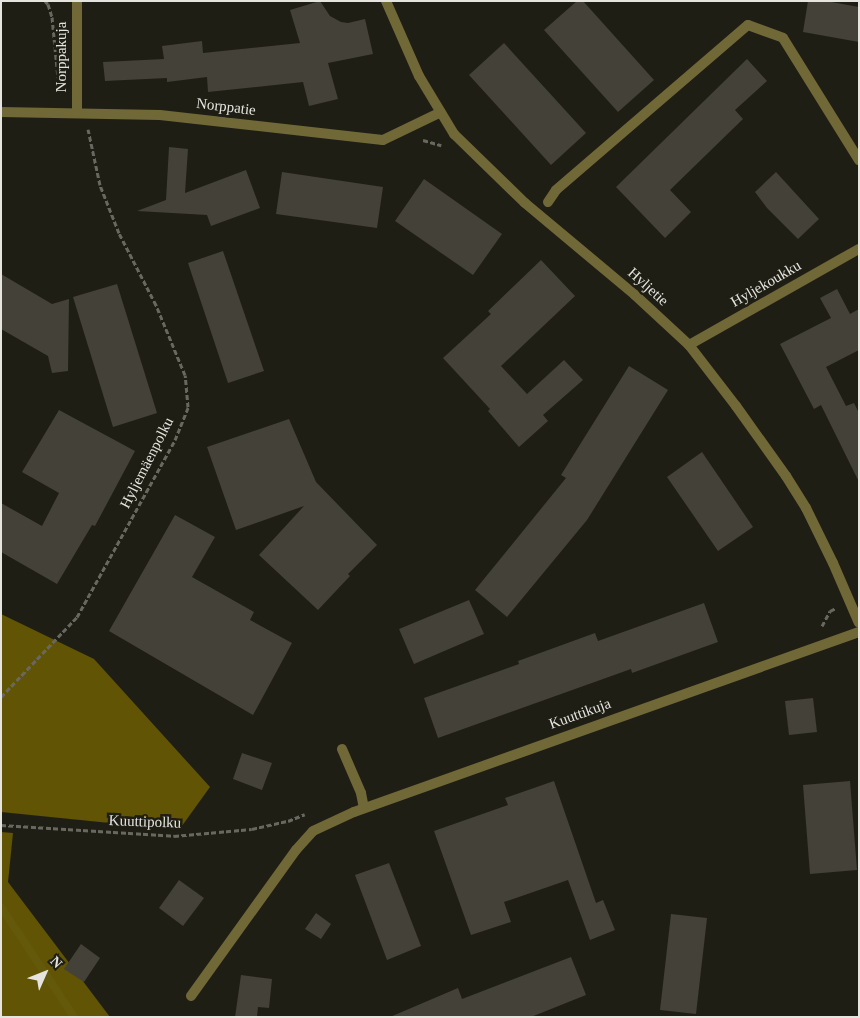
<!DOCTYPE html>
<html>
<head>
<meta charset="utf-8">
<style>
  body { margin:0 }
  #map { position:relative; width:860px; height:1018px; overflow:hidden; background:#1f1e15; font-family:Georgia,serif }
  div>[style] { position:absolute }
  .forest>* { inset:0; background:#615405 }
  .stream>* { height:8px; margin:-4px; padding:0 4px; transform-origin:4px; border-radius:4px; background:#64580b }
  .building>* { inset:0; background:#434138 }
  .path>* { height:3px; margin-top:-1.5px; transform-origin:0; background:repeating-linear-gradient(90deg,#696860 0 5px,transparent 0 7.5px) }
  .lane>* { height:10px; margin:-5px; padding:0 5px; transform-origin:5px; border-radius:5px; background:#716838 }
  .street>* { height:10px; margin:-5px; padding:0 5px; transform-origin:5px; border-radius:5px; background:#716838 }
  span { translate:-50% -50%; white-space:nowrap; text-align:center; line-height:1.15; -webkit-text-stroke:5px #1f1e15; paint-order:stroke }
  .street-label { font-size:15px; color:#e5e4de }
  .frame { position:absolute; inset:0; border:2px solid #e5e4de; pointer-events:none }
  .north { position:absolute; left:20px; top:948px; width:50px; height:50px; -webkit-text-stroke:4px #1f1e15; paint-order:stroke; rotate:46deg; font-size:14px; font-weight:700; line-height:20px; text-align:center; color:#e5e4de }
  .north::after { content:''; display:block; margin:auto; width:18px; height:22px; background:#e5e4de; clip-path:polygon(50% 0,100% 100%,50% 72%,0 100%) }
</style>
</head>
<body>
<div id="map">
  <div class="forest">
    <div style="clip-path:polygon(1px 614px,94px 659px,210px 787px,179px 830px,1px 812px)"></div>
    <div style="clip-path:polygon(1px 832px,13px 833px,8px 882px,110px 1017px,1px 1017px)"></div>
  </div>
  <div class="stream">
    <div style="left:1px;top:907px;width:132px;rotate:56.4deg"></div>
  </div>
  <div class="building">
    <div style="clip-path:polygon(320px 1px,330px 16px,341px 22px,348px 23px,365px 19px,373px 54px,328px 63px,338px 99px,309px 106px,303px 82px,208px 92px,207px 77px,167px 82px,167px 78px,105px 81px,103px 62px,164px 59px,162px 46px,202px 41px,203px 53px,300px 43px,290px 10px)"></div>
    <div style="clip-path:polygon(577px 1px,583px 1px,654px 80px,618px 112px,544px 30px)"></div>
    <div style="clip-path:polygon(808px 1px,826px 1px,859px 7px,859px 42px,803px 32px)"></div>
    <div style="clip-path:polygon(504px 43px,586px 133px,551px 165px,469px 75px)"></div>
    <div style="clip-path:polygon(747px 59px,767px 81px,735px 110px,743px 119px,670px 190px,691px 212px,665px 238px,616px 187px)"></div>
    <div style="clip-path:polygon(169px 147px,188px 149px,185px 193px,246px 170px,260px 208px,211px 226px,207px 215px,137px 211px,166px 200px)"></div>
    <div style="clip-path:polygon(282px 172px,383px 187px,377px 228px,276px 214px)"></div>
    <div style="clip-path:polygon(776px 172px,819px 219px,798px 239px,767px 208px,755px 192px)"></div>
    <div style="clip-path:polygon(424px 179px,502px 234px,473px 275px,395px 221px)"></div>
    <div style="clip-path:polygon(223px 251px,264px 371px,228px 383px,188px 263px)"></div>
    <div style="clip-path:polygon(541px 260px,575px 296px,501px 366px,527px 394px,564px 360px,583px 380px,543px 415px,548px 421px,519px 447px,488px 411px,490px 409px,443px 358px,491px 314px,488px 311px)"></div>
    <div style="clip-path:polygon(1px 274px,52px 304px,69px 299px,68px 371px,52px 373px,48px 356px,1px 329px)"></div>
    <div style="clip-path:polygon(117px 284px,157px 413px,113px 427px,73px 297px)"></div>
    <div style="clip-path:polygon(837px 289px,850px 314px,859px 309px,859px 350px,826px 367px,846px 406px,854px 403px,859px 413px,859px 482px,821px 405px,814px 409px,780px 344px,831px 318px,820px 298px)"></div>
    <div style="clip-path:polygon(629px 366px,668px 390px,587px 520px,507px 617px,475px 590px,566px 478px,561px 475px)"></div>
    <div style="clip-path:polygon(59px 410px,135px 451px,95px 526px,92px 525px,57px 584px,1px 552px,1px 503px,42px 526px,59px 493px,22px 472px)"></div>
    <div style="clip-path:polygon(289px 419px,316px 482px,377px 545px,348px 574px,350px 576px,318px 610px,259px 555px,304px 506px,236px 530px,207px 447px)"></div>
    <div style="clip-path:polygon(702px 452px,753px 527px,718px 551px,667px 477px)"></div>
    <div style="clip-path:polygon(175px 515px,215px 537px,192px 577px,254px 612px,250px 620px,292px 643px,253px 715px,109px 631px)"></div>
    <div style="clip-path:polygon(469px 600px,484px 634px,414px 664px,399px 629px)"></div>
    <div style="clip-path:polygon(704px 603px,718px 642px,632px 673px,631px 669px,438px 738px,424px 698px,519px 664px,518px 661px,595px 633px,598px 641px)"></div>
    <div style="clip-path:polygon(813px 698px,817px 732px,789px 735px,785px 701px)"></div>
    <div style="clip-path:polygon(242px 753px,272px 763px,262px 790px,233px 779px)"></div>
    <div style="clip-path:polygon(554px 781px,596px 903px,603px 900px,615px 930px,590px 940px,568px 880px,504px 902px,511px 922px,471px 935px,434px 831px,508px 805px,505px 798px)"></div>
    <div style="clip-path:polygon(850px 781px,857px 870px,810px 874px,803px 785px)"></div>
    <div style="clip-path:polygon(389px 863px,421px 946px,387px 960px,355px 875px)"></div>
    <div style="clip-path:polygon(179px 880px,204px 898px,183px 926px,159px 908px)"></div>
    <div style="clip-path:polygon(316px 913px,331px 924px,321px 939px,305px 929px)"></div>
    <div style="clip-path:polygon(671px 914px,707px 918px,696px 1014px,660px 1010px)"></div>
    <div style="clip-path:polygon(81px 944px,100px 958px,84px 982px,64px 969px)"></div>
    <div style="clip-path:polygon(571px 957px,586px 995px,531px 1017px,390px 1017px,458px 988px,462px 999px)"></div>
    <div style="clip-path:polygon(241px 975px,272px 979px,269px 1008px,258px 1007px,257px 1017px,235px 1017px)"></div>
  </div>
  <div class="path">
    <div style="left:45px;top:1px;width:4px;rotate:45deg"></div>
    <div style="left:48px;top:4px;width:14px;rotate:73deg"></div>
    <div style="left:52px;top:17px;width:61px;rotate:84.4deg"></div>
    <div style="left:423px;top:140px;width:19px;rotate:16deg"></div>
    <div style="left:822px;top:626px;width:17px;rotate:-62deg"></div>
    <div style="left:830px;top:611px;width:7px;rotate:-27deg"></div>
    <div style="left:1px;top:697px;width:110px;rotate:-46.5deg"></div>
    <div style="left:77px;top:617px;width:202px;rotate:-61deg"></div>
    <div style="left:175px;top:440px;width:35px;rotate:-68deg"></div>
    <div style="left:188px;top:407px;width:32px;rotate:-95deg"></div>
    <div style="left:185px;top:375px;width:76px;rotate:-112.5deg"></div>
    <div style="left:156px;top:305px;width:81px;rotate:-117.2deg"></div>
    <div style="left:119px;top:233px;width:52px;rotate:-111.6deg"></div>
    <div style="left:100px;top:185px;width:57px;rotate:-102.1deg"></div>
    <div style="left:1px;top:825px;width:173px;rotate:3.6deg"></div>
    <div style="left:174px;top:836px;width:78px;rotate:-5.1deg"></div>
    <div style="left:252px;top:829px;width:37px;rotate:-13deg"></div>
    <div style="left:288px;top:821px;width:18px;rotate:-22deg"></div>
  </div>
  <div class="lane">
    <div style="left:548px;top:202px;width:14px;rotate:-56deg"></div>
    <div style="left:556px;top:190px;width:253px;rotate:-40.7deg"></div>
    <div style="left:748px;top:25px;width:37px;rotate:20deg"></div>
    <div style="left:342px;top:749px;width:48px;rotate:66.6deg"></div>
    <div style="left:361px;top:793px;width:15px;rotate:79deg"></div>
    <div style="left:191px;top:996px;width:180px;rotate:-54.3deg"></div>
    <div style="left:296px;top:850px;width:25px;rotate:-48deg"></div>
  </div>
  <div class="street">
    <div style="left:386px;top:1px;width:82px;rotate:66.3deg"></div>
    <div style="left:419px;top:76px;width:68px;rotate:58.9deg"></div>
    <div style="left:454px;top:134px;width:99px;rotate:44.2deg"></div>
    <div style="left:525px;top:203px;width:143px;rotate:39.9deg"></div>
    <div style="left:635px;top:295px;width:74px;rotate:42.8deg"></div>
    <div style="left:689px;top:345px;width:77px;rotate:52.4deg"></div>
    <div style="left:736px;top:406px;width:86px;rotate:54.5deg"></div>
    <div style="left:786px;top:476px;width:38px;rotate:58deg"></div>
    <div style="left:806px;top:508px;width:61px;rotate:63.9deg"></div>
    <div style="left:833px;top:563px;width:65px;rotate:66.6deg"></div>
    <div style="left:783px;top:38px;width:144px;rotate:58.1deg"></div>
    <div style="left:1px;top:112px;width:159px;rotate:1.1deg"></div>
    <div style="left:160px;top:115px;width:224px;rotate:6.4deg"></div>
    <div style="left:383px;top:140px;width:64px;rotate:-25.8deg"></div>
    <div style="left:77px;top:113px;width:112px;rotate:-90deg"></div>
    <div style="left:689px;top:345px;width:195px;rotate:-29.5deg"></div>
    <div style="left:313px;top:831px;width:45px;rotate:-24.9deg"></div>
    <div style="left:354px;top:812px;width:536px;rotate:-19.62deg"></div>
  </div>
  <div class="street-label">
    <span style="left:62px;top:57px;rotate:-90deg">Norppakuja</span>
    <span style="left:226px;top:107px;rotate:7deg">Norppatie</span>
    <span style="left:766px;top:284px;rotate:-30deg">Hyljekoukku</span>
    <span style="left:648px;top:287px;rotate:42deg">Hyljetie</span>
    <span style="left:147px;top:463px;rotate:-63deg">Hyljemäenpolku</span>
    <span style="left:580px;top:714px;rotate:-20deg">Kuuttikuja</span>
    <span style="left:145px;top:822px;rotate:2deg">Kuuttipolku</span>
  </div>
  <div class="frame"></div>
  <div class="north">N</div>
</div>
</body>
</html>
